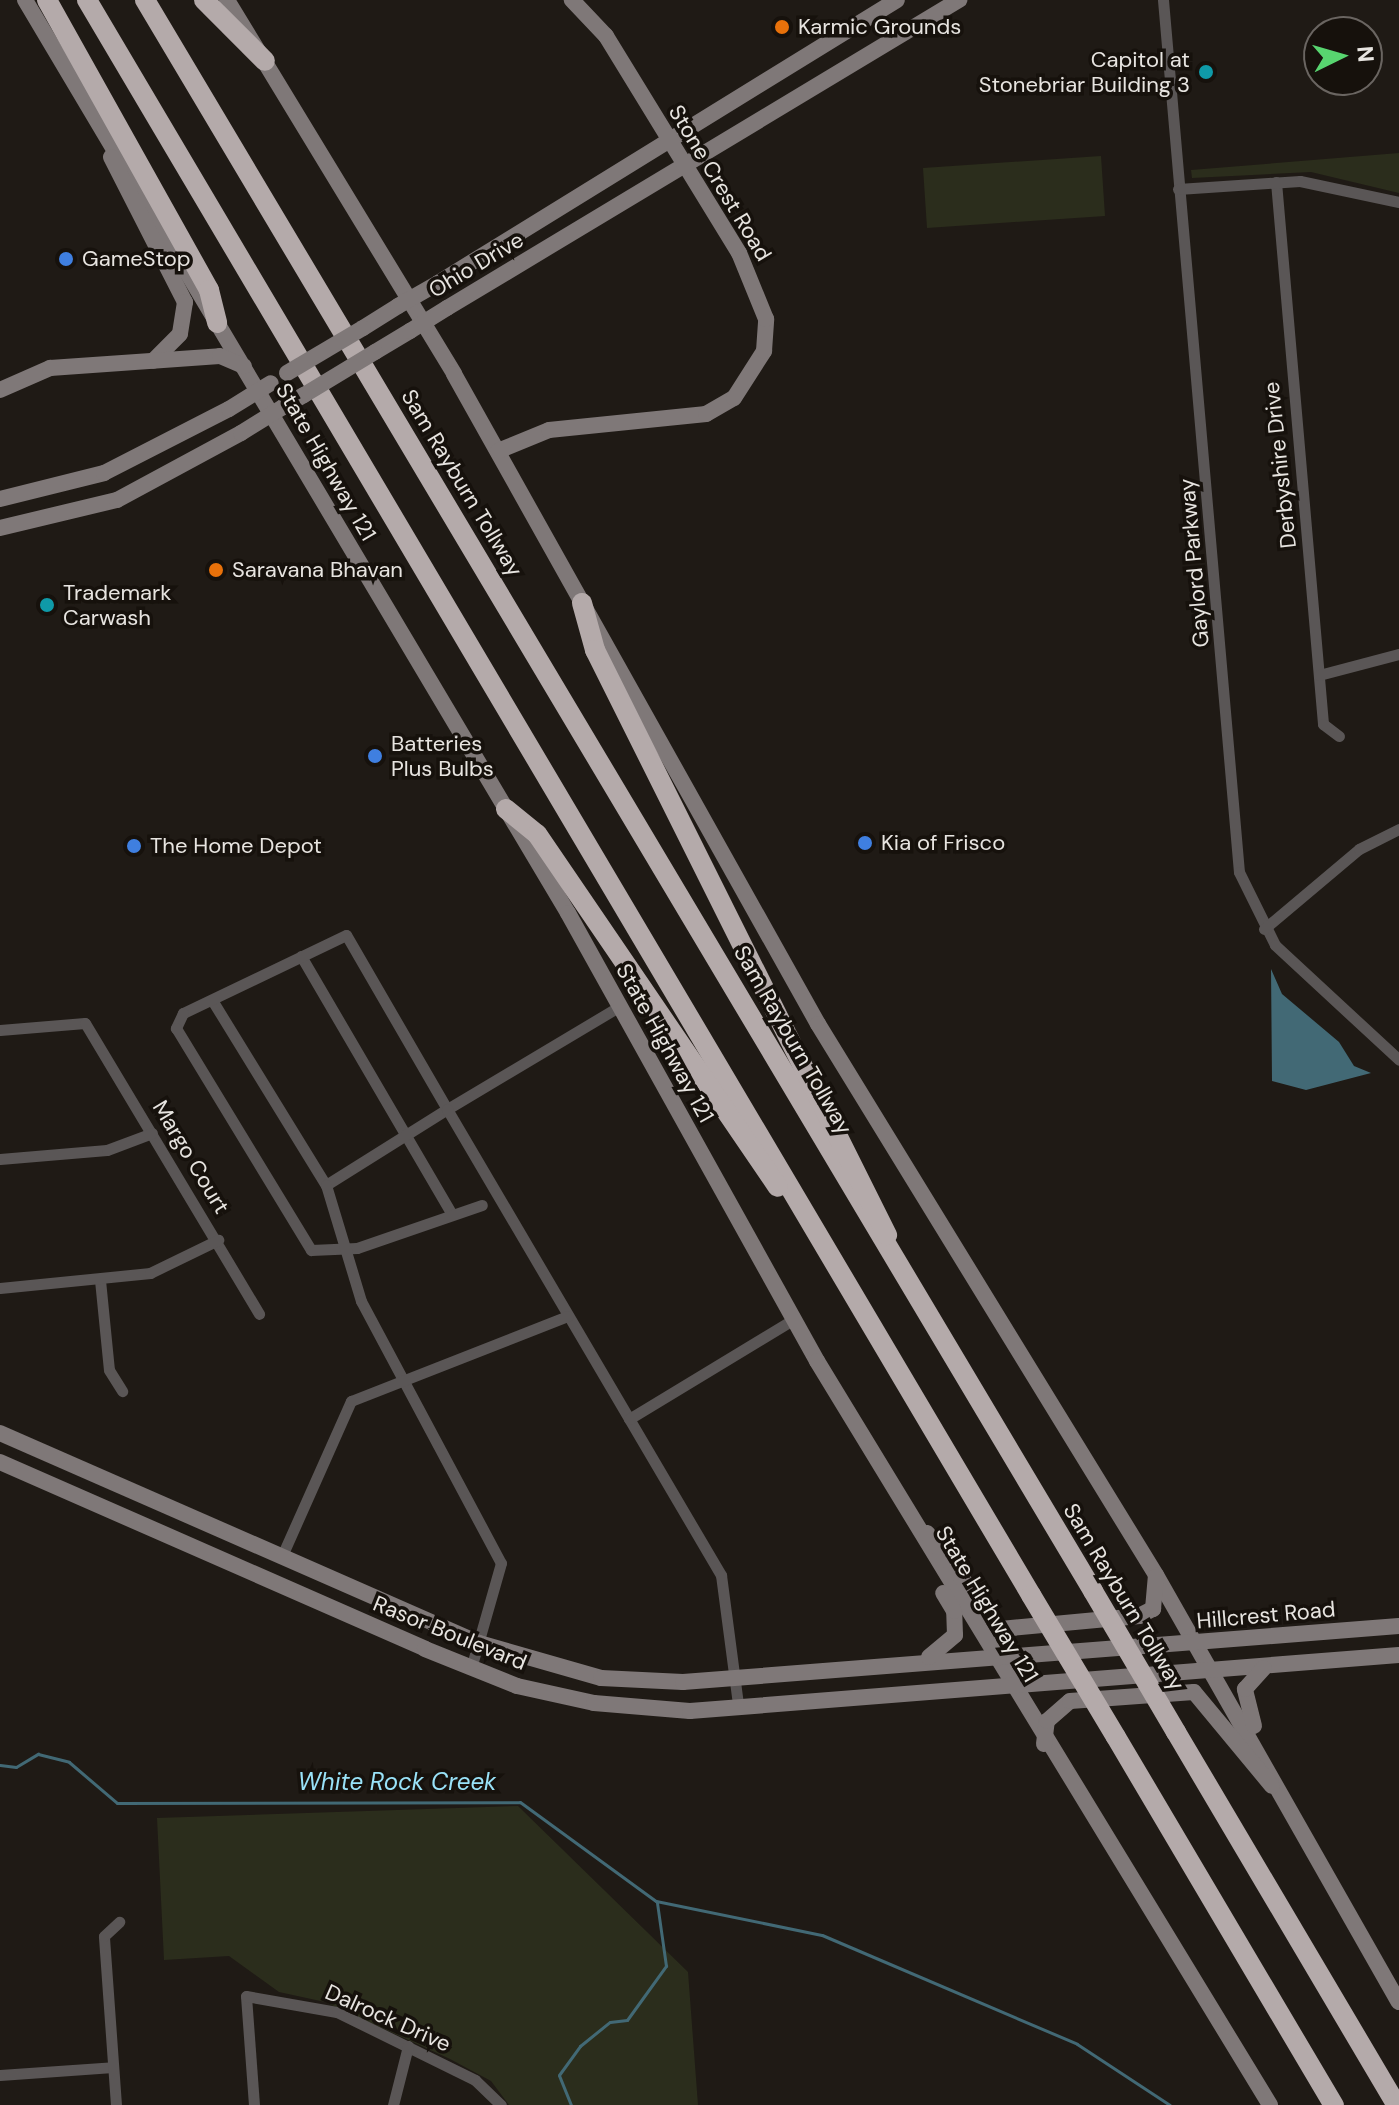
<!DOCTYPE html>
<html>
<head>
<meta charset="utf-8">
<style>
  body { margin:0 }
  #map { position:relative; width:1399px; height:2105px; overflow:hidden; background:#1f1a15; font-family:"DM Sans",sans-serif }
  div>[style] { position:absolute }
  .green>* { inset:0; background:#2b2d1c }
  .water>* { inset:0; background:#426975 }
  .stream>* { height:3px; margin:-1.5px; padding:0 1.5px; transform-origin:1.5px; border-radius:1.5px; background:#426975 }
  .street>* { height:11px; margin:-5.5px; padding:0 5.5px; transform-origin:5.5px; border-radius:5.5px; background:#5a5656 }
  .secondary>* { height:16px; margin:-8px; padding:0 8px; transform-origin:8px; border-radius:8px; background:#7f7878 }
  .highway>* { height:20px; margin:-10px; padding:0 10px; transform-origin:10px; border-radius:10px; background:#b4aaaa }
  .secondary-bridge>* { height:16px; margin:-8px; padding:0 8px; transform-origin:8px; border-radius:8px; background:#7f7878 }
  .highway-bridge>* { height:20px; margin:-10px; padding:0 10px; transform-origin:10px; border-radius:10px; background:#b4aaaa }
  .dots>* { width:22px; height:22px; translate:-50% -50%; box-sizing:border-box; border:4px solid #16110c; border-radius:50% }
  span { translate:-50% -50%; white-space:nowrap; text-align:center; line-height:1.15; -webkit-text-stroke:7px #16110c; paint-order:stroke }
  .poi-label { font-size:22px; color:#e7e4e0 }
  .left { translate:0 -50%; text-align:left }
  .right { translate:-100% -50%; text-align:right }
  .street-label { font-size:22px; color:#e7e4e0 }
  .water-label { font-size:24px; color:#99e2f8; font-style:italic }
  .north { position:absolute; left:1303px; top:16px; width:80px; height:80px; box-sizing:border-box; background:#16110c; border:2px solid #6a6561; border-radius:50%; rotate:85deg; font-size:22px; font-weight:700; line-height:32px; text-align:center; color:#e7e4e0 }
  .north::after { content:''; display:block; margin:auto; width:28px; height:36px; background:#58d570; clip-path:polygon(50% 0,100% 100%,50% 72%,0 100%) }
</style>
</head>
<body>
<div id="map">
  <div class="green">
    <div style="clip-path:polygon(1399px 153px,1399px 193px,1311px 172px,1192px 178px,1191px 170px)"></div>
    <div style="clip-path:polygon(1101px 156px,1105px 216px,927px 228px,923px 168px)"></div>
    <div style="clip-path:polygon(518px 1806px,688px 1972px,698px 2105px,509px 2105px,491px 2081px,450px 2059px,325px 2002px,279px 1992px,229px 1956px,164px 1960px,157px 1818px)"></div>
  </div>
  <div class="water">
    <div style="clip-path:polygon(1271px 969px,1282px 994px,1339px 1042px,1354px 1066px,1371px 1073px,1306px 1090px,1272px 1081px)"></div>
  </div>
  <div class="stream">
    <div style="left:0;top:1765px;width:16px;rotate:7deg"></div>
    <div style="left:16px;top:1767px;width:26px;rotate:-31deg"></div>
    <div style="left:38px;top:1754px;width:32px;rotate:14deg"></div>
    <div style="left:69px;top:1762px;width:63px;rotate:40.5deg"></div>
    <div style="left:117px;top:1803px;width:403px;rotate:-0.1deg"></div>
    <div style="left:520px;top:1802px;width:168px;rotate:36.1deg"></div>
    <div style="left:656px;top:1901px;width:169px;rotate:11.6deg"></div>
    <div style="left:822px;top:1935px;width:277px;rotate:23.1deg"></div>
    <div style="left:1077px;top:2044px;width:111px;rotate:33.3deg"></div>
    <div style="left:571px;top:2105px;width:32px;rotate:-112deg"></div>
    <div style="left:559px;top:2075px;width:36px;rotate:-54deg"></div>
    <div style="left:580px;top:2046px;width:38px;rotate:-39deg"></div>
    <div style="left:610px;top:2022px;width:17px;rotate:-7deg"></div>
    <div style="left:627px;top:2020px;width:67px;rotate:-54.2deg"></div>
    <div style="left:666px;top:1966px;width:64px;rotate:-98.1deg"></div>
  </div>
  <div class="street">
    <div style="left:1163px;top:0;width:875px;rotate:85.02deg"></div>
    <div style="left:1239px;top:872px;width:81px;rotate:63.7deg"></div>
    <div style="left:1275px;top:945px;width:169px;rotate:42.8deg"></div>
    <div style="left:1276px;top:182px;width:544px;rotate:85.04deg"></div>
    <div style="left:1323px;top:724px;width:20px;rotate:37deg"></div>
    <div style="left:1178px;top:189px;width:122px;rotate:-3.8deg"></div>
    <div style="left:1300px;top:181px;width:101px;rotate:12deg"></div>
    <div style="left:1319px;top:675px;width:83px;rotate:-14.7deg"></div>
    <div style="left:1264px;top:929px;width:124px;rotate:-40.1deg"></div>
    <div style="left:1359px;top:849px;width:45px;rotate:-26.6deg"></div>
    <div style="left:301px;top:956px;width:295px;rotate:59.7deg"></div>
    <div style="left:212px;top:1000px;width:217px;rotate:58.4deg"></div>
    <div style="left:326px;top:1185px;width:143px;rotate:-32.1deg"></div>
    <div style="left:447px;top:1109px;width:201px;rotate:-120.1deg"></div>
    <div style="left:346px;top:935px;width:181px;rotate:154.4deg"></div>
    <div style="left:183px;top:1013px;width:17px;rotate:115deg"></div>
    <div style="left:176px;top:1028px;width:260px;rotate:58.7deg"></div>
    <div style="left:311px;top:1250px;width:46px;rotate:-2.5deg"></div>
    <div style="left:357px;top:1248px;width:132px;rotate:-19deg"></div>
    <div style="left:620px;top:1006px;width:201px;rotate:149.2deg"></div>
    <div style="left:447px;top:1109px;width:541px;rotate:59.55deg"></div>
    <div style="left:721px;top:1575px;width:131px;rotate:82.5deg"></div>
    <div style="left:0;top:1030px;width:85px;rotate:-4.7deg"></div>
    <div style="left:85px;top:1023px;width:339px;rotate:59.1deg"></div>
    <div style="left:0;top:1159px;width:107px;rotate:-4.8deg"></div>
    <div style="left:107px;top:1150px;width:48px;rotate:-20.7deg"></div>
    <div style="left:326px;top:1185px;width:121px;rotate:73.2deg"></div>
    <div style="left:361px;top:1301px;width:297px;rotate:61.9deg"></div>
    <div style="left:501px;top:1563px;width:109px;rotate:105.9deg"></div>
    <div style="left:100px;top:1280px;width:90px;rotate:84.3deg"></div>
    <div style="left:109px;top:1370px;width:25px;rotate:58deg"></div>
    <div style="left:0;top:1288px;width:151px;rotate:-5.7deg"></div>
    <div style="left:150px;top:1273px;width:76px;rotate:-25.9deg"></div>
    <div style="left:629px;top:1419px;width:193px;rotate:-31.2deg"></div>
    <div style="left:281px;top:1558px;width:172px;rotate:-66deg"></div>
    <div style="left:351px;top:1401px;width:233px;rotate:-21.4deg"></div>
    <div style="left:0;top:2075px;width:113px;rotate:-4deg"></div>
    <div style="left:116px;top:2105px;width:169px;rotate:-94.1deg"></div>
    <div style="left:104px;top:1936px;width:21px;rotate:-43deg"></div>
    <div style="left:254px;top:2105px;width:109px;rotate:-94.2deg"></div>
    <div style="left:246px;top:1996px;width:92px;rotate:10deg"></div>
    <div style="left:337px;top:2012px;width:154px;rotate:26.2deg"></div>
    <div style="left:475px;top:2080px;width:36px;rotate:44deg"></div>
    <div style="left:393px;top:2105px;width:61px;rotate:-75.7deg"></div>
  </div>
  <div class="secondary">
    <div style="left:25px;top:0;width:1062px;rotate:59.26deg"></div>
    <div style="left:568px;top:913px;width:513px;rotate:60.93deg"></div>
    <div style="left:817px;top:1361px;width:871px;rotate:58.66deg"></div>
    <div style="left:227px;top:0;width:437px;rotate:58.7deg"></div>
    <div style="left:454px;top:374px;width:745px;rotate:60.75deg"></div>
    <div style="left:818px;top:1024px;width:646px;rotate:58.47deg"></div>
    <div style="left:1156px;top:1575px;width:491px;rotate:60.4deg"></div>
    <div style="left:111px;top:157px;width:163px;rotate:63deg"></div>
    <div style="left:185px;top:302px;width:32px;rotate:99deg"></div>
    <div style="left:180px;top:334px;width:38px;rotate:135deg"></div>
    <div style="left:438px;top:283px;width:539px;rotate:-31.66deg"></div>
    <div style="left:447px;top:308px;width:598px;rotate:-31.03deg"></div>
    <div style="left:363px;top:328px;width:41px;rotate:-32.2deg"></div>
    <div style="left:375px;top:352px;width:41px;rotate:-31deg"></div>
    <div style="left:0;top:390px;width:55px;rotate:-23.7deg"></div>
    <div style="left:50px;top:368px;width:170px;rotate:-4deg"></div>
    <div style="left:220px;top:356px;width:26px;rotate:23deg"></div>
    <div style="left:283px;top:407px;width:24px;rotate:-30deg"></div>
    <div style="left:498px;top:451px;width:55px;rotate:-22.4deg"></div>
    <div style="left:549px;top:430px;width:158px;rotate:-5.8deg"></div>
    <div style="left:706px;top:414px;width:32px;rotate:-30deg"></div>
    <div style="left:734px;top:398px;width:56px;rotate:-57.4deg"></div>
    <div style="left:764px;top:351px;width:32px;rotate:-86deg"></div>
    <div style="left:766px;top:319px;width:71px;rotate:-112.2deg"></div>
    <div style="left:739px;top:253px;width:255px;rotate:-121.5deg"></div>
    <div style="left:606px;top:36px;width:50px;rotate:-133.4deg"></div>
    <div style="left:0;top:499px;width:107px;rotate:-14deg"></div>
    <div style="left:104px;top:473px;width:140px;rotate:-27.1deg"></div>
    <div style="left:0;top:528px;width:120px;rotate:-13.5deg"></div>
    <div style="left:117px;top:500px;width:141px;rotate:-28.4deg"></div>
    <div style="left:0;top:1433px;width:523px;rotate:23.67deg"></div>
    <div style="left:479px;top:1643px;width:127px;rotate:16deg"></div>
    <div style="left:601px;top:1678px;width:82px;rotate:2.8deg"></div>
    <div style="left:683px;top:1682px;width:718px;rotate:-4.47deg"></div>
    <div style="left:0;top:1462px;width:464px;rotate:23.7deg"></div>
    <div style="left:425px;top:1649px;width:99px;rotate:21.9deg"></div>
    <div style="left:517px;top:1686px;width:79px;rotate:12.4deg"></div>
    <div style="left:594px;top:1703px;width:96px;rotate:4.8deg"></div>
    <div style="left:690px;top:1711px;width:711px;rotate:-4.52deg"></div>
    <div style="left:927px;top:1533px;width:121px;rotate:52.4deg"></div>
    <div style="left:1001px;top:1629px;width:139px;rotate:-5.4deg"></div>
    <div style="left:1139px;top:1616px;width:16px;rotate:-27deg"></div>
    <div style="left:1153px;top:1609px;width:32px;rotate:-85deg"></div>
    <div style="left:929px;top:1657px;width:34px;rotate:-40deg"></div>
    <div style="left:955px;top:1635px;width:24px;rotate:-92deg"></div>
    <div style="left:954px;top:1611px;width:21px;rotate:-121deg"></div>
    <div style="left:1254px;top:1726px;width:38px;rotate:-104deg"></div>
    <div style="left:1245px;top:1689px;width:28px;rotate:-48deg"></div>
    <div style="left:1044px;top:1744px;width:23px;rotate:-83deg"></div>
    <div style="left:1047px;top:1721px;width:30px;rotate:-41deg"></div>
    <div style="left:1070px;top:1701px;width:124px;rotate:-4.2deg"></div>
    <div style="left:1194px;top:1692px;width:122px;rotate:50.3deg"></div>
  </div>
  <div class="highway">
    <div style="left:47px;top:0;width:332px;rotate:60.8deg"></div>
    <div style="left:209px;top:290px;width:34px;rotate:76deg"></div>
    <div style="left:87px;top:0;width:1853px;rotate:59.38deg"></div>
    <div style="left:145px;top:0;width:1852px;rotate:59.21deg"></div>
    <div style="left:204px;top:0;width:86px;rotate:45deg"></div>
    <div style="left:582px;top:603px;width:49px;rotate:74.5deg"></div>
    <div style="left:595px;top:650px;width:654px;rotate:63.47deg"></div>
    <div style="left:506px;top:809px;width:40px;rotate:39deg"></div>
    <div style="left:537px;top:834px;width:427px;rotate:55.7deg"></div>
    <div style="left:1176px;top:1732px;width:434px;rotate:59.4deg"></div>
    <div style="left:1116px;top:1737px;width:428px;rotate:59.4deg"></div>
  </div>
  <div class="secondary-bridge">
    <div style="left:398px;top:306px;width:46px;rotate:-29.9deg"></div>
    <div style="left:410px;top:331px;width:44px;rotate:-31.9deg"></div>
    <div style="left:287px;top:373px;width:88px;rotate:-30.6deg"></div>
    <div style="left:304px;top:395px;width:83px;rotate:-31.2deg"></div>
    <div style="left:229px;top:409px;width:49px;rotate:-31.8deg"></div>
    <div style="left:241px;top:433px;width:49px;rotate:-31.8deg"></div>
  </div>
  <div class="highway-bridge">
    <div style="left:1093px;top:1591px;width:164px;rotate:59.5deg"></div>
    <div style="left:1031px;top:1595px;width:165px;rotate:59.1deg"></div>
  </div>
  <div class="dots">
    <div style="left:782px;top:27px;background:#e8710a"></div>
    <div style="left:1206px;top:72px;background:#0f9aa8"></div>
    <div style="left:66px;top:259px;background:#3f7fe0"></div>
    <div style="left:216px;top:570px;background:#e8710a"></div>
    <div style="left:47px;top:605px;background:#0f9aa8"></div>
    <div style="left:375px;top:756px;background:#3f7fe0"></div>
    <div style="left:865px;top:843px;background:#3f7fe0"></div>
    <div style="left:134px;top:846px;background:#3f7fe0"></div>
  </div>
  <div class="poi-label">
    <span class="left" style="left:798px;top:27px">Karmic Grounds</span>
    <span class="right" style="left:1190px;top:72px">Capitol at<br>Stonebriar Building 3</span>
    <span class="left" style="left:82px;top:259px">GameStop</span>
    <span class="left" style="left:232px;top:570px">Saravana Bhavan</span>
    <span class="left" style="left:63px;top:605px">Trademark<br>Carwash</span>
    <span class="left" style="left:391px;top:756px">Batteries<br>Plus Bulbs</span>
    <span class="left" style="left:881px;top:843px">Kia of Frisco</span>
    <span class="left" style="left:150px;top:846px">The Home Depot</span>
  </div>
  <div class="street-label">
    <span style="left:720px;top:183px;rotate:59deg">Stone Crest Road</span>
    <span style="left:476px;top:265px;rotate:-31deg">Ohio Drive</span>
    <span style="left:326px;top:462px;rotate:60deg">State Highway 121</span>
    <span style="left:1280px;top:465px;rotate:-96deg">Derbyshire Drive</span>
    <span style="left:462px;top:483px;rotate:59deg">Sam Rayburn Tollway</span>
    <span style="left:1194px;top:563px;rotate:-95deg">Gaylord Parkway</span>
    <span style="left:793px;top:1040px;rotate:60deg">Sam Rayburn Tollway</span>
    <span style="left:665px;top:1043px;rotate:61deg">State Highway 121</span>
    <span style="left:191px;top:1157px;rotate:59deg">Margo Court</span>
    <span style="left:1124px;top:1597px;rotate:59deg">Sam Rayburn Tollway</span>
    <span style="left:987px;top:1604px;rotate:59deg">State Highway 121</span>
    <span style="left:1266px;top:1615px;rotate:-5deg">Hillcrest Road</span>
    <span style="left:450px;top:1633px;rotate:22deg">Rasor Boulevard</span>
    <span style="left:388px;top:2018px;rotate:24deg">Dalrock Drive</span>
  </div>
  <div class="water-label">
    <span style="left:397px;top:1782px">White Rock Creek</span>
  </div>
  <div class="north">N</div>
</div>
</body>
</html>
